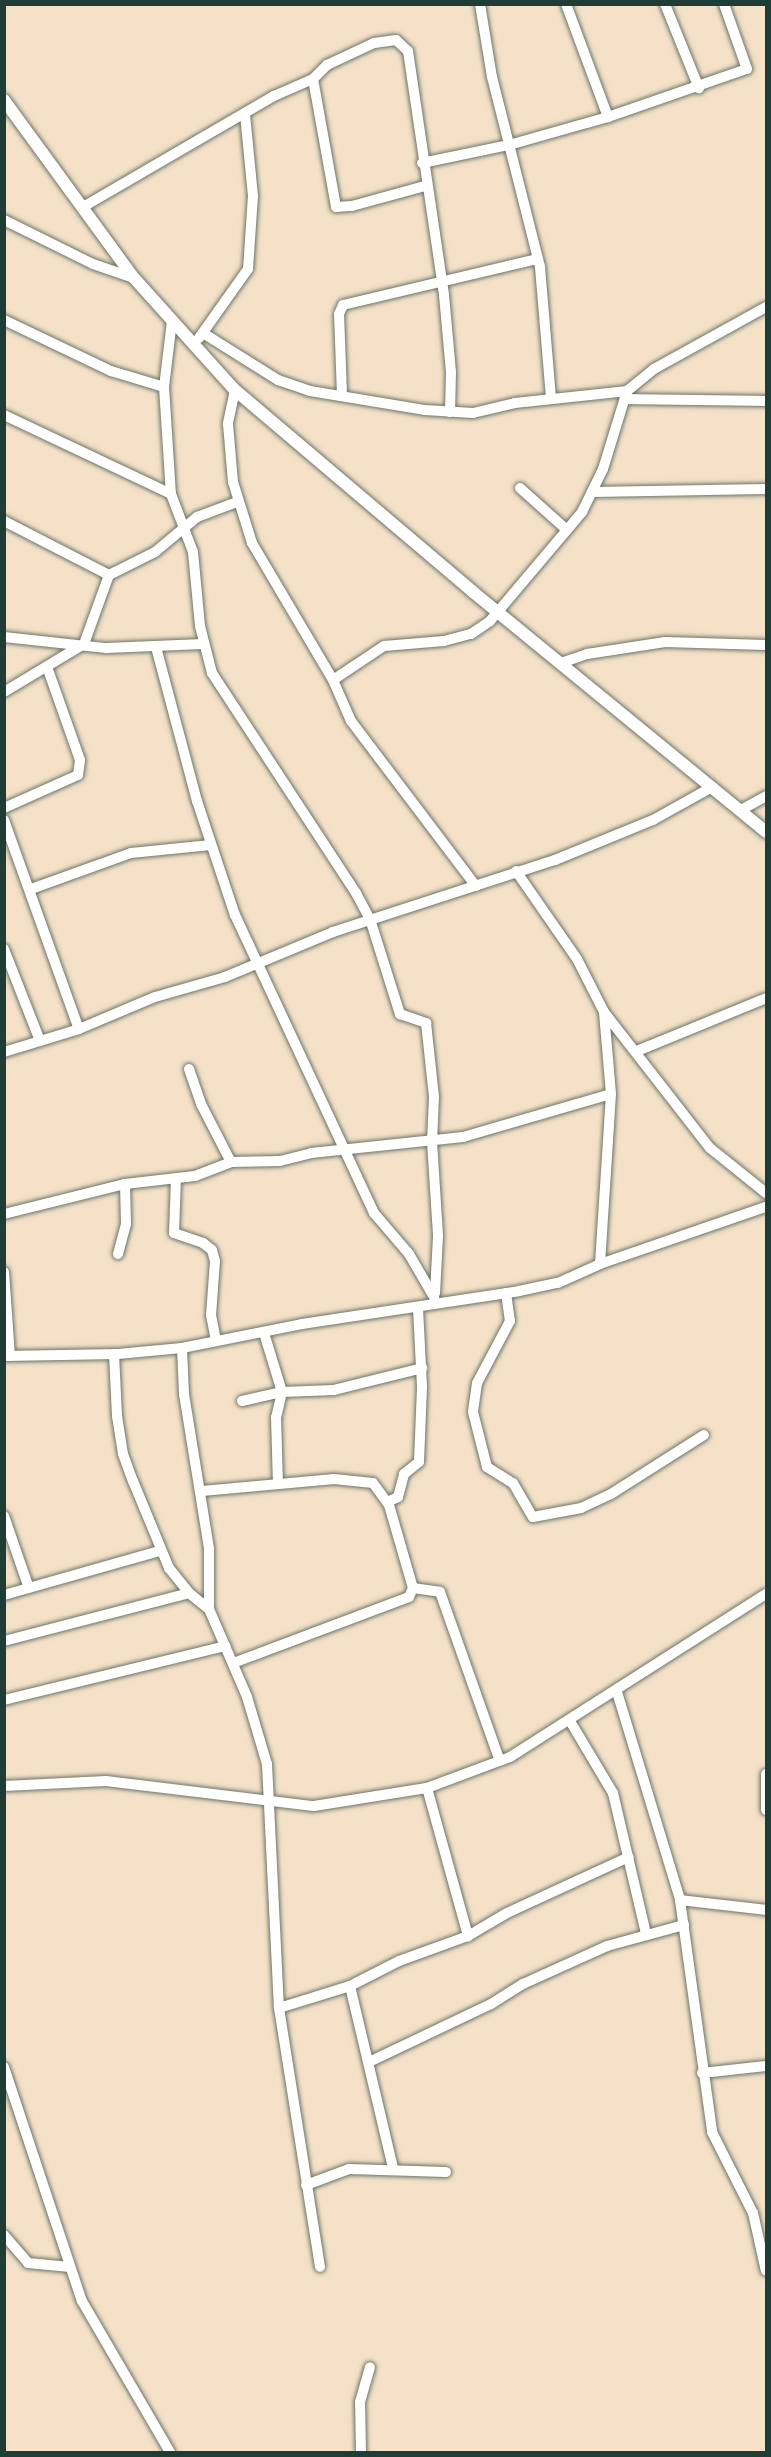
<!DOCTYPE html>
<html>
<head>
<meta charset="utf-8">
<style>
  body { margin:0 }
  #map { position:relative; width:771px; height:2457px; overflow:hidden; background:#f5e1c8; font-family:Pangolin,sans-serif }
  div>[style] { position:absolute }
  .roads { filter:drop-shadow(0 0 2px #6a7668) drop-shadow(0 0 2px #6a7668) }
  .minor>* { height:10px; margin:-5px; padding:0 5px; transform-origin:5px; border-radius:5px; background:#fff }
  .tertiary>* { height:12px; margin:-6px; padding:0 6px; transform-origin:6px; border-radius:6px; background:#fff }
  span { translate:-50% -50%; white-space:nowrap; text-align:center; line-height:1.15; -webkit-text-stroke:4.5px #f7f3e8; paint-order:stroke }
  .frame { position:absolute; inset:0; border:6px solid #1f3d34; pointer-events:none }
</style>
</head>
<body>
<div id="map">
  <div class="roads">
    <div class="minor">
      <div style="left:480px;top:4px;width:74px;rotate:80.7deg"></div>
      <div style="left:492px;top:77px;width:196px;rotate:75.8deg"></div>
      <div style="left:540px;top:267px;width:132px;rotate:85.2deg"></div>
      <div style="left:566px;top:4px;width:121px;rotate:69.6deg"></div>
      <div style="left:665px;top:4px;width:91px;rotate:68deg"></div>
      <div style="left:313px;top:79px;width:130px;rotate:79.8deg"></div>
      <div style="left:336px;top:207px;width:16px;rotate:-4deg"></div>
      <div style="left:352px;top:206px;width:76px;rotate:-15.3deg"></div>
      <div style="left:422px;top:163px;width:89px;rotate:-11.7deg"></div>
      <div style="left:509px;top:145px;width:103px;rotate:-15.8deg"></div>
      <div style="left:608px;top:117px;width:147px;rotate:-19.1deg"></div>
      <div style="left:747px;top:69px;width:69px;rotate:-109.5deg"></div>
      <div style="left:83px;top:207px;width:221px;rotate:-30.2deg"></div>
      <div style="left:274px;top:96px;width:43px;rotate:-23.6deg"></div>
      <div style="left:313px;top:79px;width:20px;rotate:-45deg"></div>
      <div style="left:327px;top:65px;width:52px;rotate:-25.1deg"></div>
      <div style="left:374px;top:43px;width:22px;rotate:-8deg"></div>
      <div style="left:396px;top:40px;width:16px;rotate:43deg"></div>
      <div style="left:408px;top:51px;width:247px;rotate:81.6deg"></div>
      <div style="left:444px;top:295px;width:77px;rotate:84.8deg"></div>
      <div style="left:451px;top:372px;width:40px;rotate:91.4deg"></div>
      <div style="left:4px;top:220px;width:99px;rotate:26.3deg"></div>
      <div style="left:93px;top:264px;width:43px;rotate:18.9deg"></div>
      <div style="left:4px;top:320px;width:119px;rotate:25.5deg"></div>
      <div style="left:111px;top:371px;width:55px;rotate:16.8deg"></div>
      <div style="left:172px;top:321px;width:66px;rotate:96.9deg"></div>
      <div style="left:164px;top:387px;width:107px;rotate:86.3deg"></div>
      <div style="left:171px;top:494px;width:62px;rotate:69.2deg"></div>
      <div style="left:193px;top:552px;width:74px;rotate:84.6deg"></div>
      <div style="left:200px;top:626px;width:49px;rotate:75.7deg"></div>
      <div style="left:212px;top:673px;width:263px;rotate:56.8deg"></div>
      <div style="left:356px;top:893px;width:30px;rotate:62deg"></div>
      <div style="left:370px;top:919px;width:100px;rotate:72.5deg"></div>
      <div style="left:400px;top:1014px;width:28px;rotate:19deg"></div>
      <div style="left:426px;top:1023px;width:74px;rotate:83.8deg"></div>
      <div style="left:434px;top:1097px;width:45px;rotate:92.5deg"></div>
      <div style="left:432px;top:1142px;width:94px;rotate:86.3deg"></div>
      <div style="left:438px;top:1236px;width:57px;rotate:93deg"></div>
      <div style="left:203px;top:333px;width:89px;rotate:32.1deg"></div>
      <div style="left:278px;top:380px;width:34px;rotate:19deg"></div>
      <div style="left:310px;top:391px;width:117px;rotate:9.4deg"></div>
      <div style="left:425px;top:410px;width:48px;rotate:3.6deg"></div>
      <div style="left:473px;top:413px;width:43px;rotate:-13.4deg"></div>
      <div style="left:515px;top:403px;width:113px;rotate:-6.1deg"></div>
      <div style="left:199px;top:338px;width:85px;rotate:-54.6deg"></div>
      <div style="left:248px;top:269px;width:73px;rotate:-86.1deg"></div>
      <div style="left:253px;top:196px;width:81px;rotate:-95.6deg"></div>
      <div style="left:235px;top:390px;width:35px;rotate:102deg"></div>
      <div style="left:228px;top:424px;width:58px;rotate:85.1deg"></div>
      <div style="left:233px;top:482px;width:64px;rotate:72.7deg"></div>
      <div style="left:252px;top:543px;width:159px;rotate:59.4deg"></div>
      <div style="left:333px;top:680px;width:45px;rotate:66.3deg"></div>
      <div style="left:351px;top:721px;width:207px;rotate:52.9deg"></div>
      <div style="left:342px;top:395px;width:81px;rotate:-92.1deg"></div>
      <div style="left:339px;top:314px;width:10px;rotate:-66deg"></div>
      <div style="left:343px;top:305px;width:200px;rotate:-13.3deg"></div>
      <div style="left:625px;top:399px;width:141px;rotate:0.8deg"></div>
      <div style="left:4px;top:415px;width:185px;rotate:25.3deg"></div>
      <div style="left:520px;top:488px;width:63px;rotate:41.8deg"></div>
      <div style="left:592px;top:492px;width:174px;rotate:-1deg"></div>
      <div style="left:4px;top:521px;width:118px;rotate:27.2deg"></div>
      <div style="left:4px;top:637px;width:103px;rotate:6.2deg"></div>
      <div style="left:106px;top:648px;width:97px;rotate:-2.4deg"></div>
      <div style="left:156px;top:647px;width:159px;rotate:75.1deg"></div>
      <div style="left:197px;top:801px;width:120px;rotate:71.6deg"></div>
      <div style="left:235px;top:915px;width:329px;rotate:65deg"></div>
      <div style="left:374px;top:1213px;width:54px;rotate:49.5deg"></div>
      <div style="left:409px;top:1254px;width:50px;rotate:59.8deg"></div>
      <div style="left:561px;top:663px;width:28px;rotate:-19deg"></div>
      <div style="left:587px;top:654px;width:79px;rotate:-8.7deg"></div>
      <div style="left:665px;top:642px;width:101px;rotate:1.7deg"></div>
      <div style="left:333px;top:680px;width:61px;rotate:-33.7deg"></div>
      <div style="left:384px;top:646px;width:60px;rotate:-4.8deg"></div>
      <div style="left:444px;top:641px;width:28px;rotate:-15deg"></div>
      <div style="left:471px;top:634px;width:23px;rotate:-34deg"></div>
      <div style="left:490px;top:621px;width:143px;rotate:-49.8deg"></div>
      <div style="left:582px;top:512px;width:48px;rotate:-64deg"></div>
      <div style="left:603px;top:469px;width:82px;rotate:-72.9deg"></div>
      <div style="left:627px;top:391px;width:35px;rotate:-39deg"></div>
      <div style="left:654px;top:369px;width:128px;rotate:-29deg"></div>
      <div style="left:4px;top:692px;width:93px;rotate:-31deg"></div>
      <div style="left:84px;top:644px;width:73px;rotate:-70.1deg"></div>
      <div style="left:109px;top:575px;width:51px;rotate:-26.6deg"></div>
      <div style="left:155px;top:552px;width:55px;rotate:-39.8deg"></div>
      <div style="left:197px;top:517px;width:43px;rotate:-20.6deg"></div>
      <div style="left:4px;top:808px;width:81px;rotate:-24deg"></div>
      <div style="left:78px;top:775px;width:15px;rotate:-82deg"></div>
      <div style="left:80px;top:760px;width:99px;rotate:-109.5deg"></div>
      <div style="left:741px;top:810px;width:29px;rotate:-29deg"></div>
      <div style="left:4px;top:820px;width:222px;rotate:70.3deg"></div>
      <div style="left:516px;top:871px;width:107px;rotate:55.3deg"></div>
      <div style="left:577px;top:959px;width:59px;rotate:63deg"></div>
      <div style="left:604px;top:1012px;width:172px;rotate:52.1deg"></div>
      <div style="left:710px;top:1148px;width:72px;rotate:38.8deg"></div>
      <div style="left:31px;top:889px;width:106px;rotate:-19.8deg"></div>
      <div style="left:131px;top:853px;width:80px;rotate:-5.7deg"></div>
      <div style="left:4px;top:949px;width:99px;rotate:68.6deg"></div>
      <div style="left:637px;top:1051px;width:139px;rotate:-22.3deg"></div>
      <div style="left:4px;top:1052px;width:78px;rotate:-17deg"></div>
      <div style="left:79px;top:1029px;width:82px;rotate:-22.8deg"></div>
      <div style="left:155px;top:997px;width:73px;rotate:-15.9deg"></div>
      <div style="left:225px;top:977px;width:117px;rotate:-22.6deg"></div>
      <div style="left:333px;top:932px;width:233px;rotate:-18deg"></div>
      <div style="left:555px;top:860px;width:106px;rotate:-22.2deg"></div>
      <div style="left:653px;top:820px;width:68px;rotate:-29.2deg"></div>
      <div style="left:189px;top:1069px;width:37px;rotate:71deg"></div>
      <div style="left:201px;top:1104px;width:65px;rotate:62.7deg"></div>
      <div style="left:176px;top:1178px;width:55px;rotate:92.1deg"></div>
      <div style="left:174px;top:1233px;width:31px;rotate:19deg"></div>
      <div style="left:203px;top:1243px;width:11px;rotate:38deg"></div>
      <div style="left:212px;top:1250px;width:11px;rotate:75deg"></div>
      <div style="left:215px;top:1261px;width:54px;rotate:94.2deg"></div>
      <div style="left:211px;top:1315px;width:25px;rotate:79deg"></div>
      <div style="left:4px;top:1214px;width:125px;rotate:-13.9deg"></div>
      <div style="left:125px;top:1184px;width:70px;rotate:-6.5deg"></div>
      <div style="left:195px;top:1176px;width:39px;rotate:-21deg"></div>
      <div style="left:231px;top:1162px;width:49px;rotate:-1.2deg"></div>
      <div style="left:280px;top:1161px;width:32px;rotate:-14deg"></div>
      <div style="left:311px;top:1153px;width:153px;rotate:-6deg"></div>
      <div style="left:463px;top:1137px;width:154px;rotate:-16.2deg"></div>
      <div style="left:118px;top:1254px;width:31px;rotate:-75deg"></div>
      <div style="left:126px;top:1224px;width:40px;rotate:-91.4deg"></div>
      <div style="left:600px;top:1264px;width:170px;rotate:-86.3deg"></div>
      <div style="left:611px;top:1094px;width:82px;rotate:-94.9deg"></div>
      <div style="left:4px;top:1272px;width:84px;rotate:85.9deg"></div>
      <div style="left:506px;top:1293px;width:28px;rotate:82deg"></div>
      <div style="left:510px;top:1321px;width:70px;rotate:118deg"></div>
      <div style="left:477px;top:1383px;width:29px;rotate:98deg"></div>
      <div style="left:473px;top:1412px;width:57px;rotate:75.7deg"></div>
      <div style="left:487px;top:1467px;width:31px;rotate:32deg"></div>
      <div style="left:513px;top:1483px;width:39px;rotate:60deg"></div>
      <div style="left:533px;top:1517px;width:49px;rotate:-10.6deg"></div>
      <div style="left:581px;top:1508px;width:33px;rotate:-25deg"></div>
      <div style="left:611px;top:1494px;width:110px;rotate:-32.4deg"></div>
      <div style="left:264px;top:1333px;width:62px;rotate:73deg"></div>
      <div style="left:282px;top:1392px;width:26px;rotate:103deg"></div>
      <div style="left:276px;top:1417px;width:67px;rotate:88.3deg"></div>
      <div style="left:182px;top:1348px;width:46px;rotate:87.5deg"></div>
      <div style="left:184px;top:1394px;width:157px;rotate:80.8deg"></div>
      <div style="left:209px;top:1549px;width:60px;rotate:90deg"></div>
      <div style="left:209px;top:1609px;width:96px;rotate:66.6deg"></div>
      <div style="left:247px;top:1697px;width:70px;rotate:73.4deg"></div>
      <div style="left:267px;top:1764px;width:244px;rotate:87.2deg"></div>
      <div style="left:279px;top:2008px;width:262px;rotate:81deg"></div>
      <div style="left:114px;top:1354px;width:62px;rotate:87.2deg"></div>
      <div style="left:117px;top:1416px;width:38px;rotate:81deg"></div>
      <div style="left:123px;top:1454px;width:29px;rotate:70deg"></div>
      <div style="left:133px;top:1481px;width:94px;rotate:67.5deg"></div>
      <div style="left:169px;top:1568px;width:32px;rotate:51deg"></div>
      <div style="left:189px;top:1593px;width:26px;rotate:39deg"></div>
      <div style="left:4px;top:1356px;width:114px;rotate:-1deg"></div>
      <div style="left:118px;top:1354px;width:64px;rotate:-5.4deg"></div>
      <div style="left:182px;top:1348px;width:122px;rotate:-11.3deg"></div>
      <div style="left:302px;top:1324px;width:219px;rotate:-8.6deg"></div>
      <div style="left:519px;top:1291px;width:40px;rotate:-12deg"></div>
      <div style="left:558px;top:1283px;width:46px;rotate:-24.3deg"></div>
      <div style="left:600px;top:1264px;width:176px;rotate:-19deg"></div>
      <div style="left:242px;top:1401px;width:41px;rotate:-12.7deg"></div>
      <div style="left:282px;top:1392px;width:52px;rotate:-2.2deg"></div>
      <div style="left:334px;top:1390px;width:91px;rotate:-14deg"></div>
      <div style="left:202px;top:1491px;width:133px;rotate:-5.2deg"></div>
      <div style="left:334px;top:1479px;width:39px;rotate:6deg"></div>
      <div style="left:373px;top:1483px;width:27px;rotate:54deg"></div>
      <div style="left:389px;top:1505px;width:86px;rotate:73.9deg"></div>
      <div style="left:413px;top:1588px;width:10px;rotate:114deg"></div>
      <div style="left:409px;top:1597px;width:188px;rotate:159.4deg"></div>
      <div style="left:387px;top:1502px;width:12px;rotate:-24deg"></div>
      <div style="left:398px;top:1497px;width:24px;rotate:-75deg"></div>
      <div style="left:404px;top:1474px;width:19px;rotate:-39deg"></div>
      <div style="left:419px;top:1462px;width:75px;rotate:-87.7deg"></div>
      <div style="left:422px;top:1387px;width:80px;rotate:-92.9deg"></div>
      <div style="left:4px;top:1516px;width:76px;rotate:70.9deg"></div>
      <div style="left:413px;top:1588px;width:27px;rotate:8deg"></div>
      <div style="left:440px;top:1592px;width:179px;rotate:70.5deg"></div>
      <div style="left:4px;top:1595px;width:162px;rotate:-15.8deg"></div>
      <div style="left:4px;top:1641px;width:191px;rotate:-14.5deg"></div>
      <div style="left:617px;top:1692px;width:217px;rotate:73.1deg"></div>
      <div style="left:680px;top:1900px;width:234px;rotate:82.1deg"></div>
      <div style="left:712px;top:2132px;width:91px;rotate:63.2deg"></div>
      <div style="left:753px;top:2213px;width:59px;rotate:77.4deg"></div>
      <div style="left:4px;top:1700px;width:228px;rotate:-13.7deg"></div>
      <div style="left:570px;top:1721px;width:84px;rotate:59.2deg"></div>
      <div style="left:613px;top:1793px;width:145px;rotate:76.8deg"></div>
      <div style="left:766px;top:1774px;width:36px;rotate:90deg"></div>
      <div style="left:4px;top:1786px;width:102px;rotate:-2.8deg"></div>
      <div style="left:106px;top:1781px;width:209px;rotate:6.9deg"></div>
      <div style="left:314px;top:1806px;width:114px;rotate:-9.1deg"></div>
      <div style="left:427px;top:1788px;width:89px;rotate:-20.5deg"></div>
      <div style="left:510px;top:1757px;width:303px;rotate:-32.5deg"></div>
      <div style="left:427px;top:1788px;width:154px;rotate:74.5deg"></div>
      <div style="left:680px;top:1900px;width:87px;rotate:6.6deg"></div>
      <div style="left:350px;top:1986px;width:187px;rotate:76.7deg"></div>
      <div style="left:279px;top:2008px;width:74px;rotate:-17.2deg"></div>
      <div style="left:350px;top:1986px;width:55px;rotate:-27deg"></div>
      <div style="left:399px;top:1961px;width:73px;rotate:-19.9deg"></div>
      <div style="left:468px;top:1936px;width:45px;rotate:-30.5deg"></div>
      <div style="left:507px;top:1913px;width:134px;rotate:-24.7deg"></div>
      <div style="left:369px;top:2062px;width:135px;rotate:-25.4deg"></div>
      <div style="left:491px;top:2004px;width:38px;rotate:-32deg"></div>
      <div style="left:523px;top:1984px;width:92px;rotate:-24.3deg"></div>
      <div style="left:607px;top:1946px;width:80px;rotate:-15.3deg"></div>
      <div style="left:4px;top:2067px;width:247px;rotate:71.6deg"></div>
      <div style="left:82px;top:2301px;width:175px;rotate:59.8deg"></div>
      <div style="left:702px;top:2073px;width:64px;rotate:-6.2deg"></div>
      <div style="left:306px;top:2185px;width:46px;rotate:-20.4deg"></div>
      <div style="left:349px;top:2169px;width:97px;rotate:1.8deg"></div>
      <div style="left:4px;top:2235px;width:37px;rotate:49deg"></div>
      <div style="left:28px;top:2263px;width:42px;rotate:5.4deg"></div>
      <div style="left:361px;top:2452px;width:50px;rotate:-91.1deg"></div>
      <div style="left:360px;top:2402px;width:36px;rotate:-74deg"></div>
    </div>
    <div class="tertiary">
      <div style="left:4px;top:100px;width:220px;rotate:53.9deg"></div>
      <div style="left:134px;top:278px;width:151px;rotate:48deg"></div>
      <div style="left:235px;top:390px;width:312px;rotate:40.3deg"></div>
      <div style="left:473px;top:592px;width:379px;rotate:39.3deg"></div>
    </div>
  </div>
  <div class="frame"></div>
</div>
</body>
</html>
